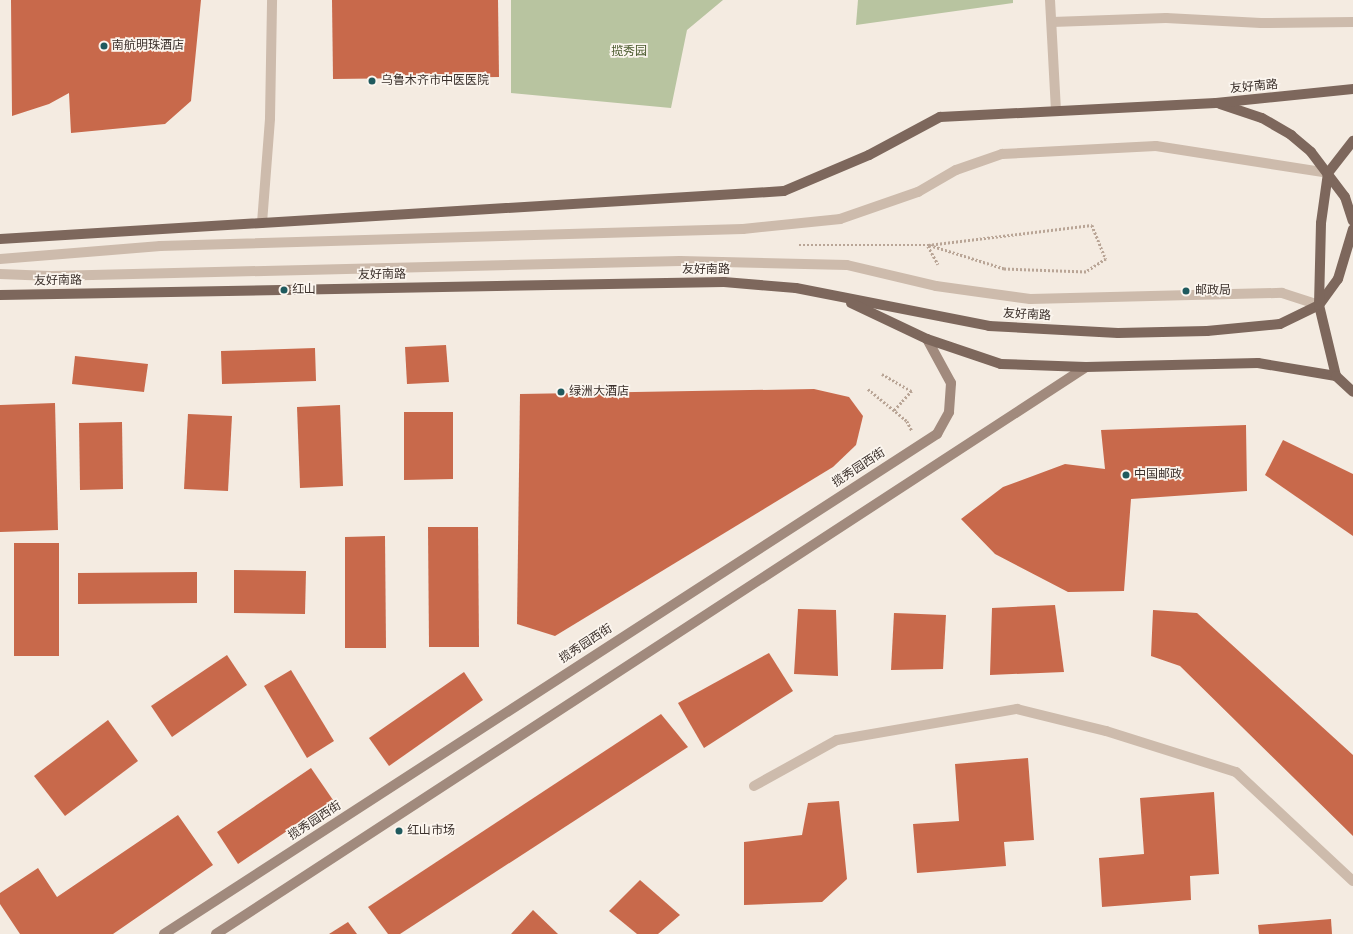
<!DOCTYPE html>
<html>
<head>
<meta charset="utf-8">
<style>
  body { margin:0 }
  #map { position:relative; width:1353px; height:934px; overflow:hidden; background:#f4ebe1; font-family:Signika,"Noto Sans SC",sans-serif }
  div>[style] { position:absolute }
  .green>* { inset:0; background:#b8c4a0 }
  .building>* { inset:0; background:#c8694b }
  .path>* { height:2.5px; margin-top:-1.25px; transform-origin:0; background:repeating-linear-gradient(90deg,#b9a596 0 2px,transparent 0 4px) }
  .lane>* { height:10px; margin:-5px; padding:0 5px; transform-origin:5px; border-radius:5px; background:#cdbbac }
  .street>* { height:10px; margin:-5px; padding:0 5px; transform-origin:5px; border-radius:5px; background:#cdbbac }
  .secondary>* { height:10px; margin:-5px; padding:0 5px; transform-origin:5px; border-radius:5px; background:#a18a7d }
  .primary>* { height:10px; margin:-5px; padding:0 5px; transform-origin:5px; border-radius:5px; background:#7d675c }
  .dots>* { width:11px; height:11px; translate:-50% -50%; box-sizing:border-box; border:2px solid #fbf5ee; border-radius:50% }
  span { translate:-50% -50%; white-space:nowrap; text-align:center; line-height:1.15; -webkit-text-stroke:3.5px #fbf5ee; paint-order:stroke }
  .poi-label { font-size:12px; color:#3b302b }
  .left { translate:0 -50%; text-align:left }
  .park-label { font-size:12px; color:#4a5a2e }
  .street-label { font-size:12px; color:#3b302b }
</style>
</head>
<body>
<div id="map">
  <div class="green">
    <div style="clip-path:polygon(511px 0,723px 0,687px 30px,671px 108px,511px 93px)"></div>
    <div style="clip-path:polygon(858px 0,1013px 0,1013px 3px,856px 25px)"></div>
  </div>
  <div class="building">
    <div style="clip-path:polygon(11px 0,201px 0,191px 101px,165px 124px,71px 133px,69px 93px,49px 104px,12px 116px)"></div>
    <div style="clip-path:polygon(332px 0,498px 0,499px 77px,333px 79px)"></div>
    <div style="clip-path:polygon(446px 345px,449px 382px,407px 384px,405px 347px)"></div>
    <div style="clip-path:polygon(315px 348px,316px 381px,222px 384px,221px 351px)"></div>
    <div style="clip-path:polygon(75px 356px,148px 364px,144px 392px,72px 384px)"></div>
    <div style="clip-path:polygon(814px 389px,849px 397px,863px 416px,856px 445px,833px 467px,555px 636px,517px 624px,520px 394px)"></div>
    <div style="clip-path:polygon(55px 403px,58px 530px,0 532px,0 405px)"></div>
    <div style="clip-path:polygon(340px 405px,343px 486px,300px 488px,297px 407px)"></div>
    <div style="clip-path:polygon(404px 412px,453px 412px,453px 479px,404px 480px)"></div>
    <div style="clip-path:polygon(188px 414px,232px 416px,228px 491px,184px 489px)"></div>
    <div style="clip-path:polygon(122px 422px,123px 489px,80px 490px,79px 423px)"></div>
    <div style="clip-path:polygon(1246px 425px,1247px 491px,1131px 499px,1124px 591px,1068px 592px,995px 554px,961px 519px,1003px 487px,1065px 464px,1105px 469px,1101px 430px)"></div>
    <div style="clip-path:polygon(1283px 440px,1353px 474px,1353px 536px,1265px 475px)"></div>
    <div style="clip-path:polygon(428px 527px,478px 527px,479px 647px,429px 647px)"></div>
    <div style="clip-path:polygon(385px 536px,386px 648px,345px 648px,345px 537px)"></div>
    <div style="clip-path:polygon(14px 543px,59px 543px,59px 656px,14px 656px)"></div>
    <div style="clip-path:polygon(234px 570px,306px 571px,305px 614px,234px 613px)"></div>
    <div style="clip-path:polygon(197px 572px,197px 603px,78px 604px,78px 573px)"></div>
    <div style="clip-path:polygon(1055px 605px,1064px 672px,990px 675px,992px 608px)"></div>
    <div style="clip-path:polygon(798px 609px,836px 610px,838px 676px,794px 674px)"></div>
    <div style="clip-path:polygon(1153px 610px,1197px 613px,1353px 755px,1353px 836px,1180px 666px,1151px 656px)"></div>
    <div style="clip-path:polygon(894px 613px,946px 615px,943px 669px,891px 670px)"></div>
    <div style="clip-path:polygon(769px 653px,793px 691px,704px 748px,678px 703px)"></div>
    <div style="clip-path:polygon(227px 655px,247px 685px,172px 737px,151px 706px)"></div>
    <div style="clip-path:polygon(291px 670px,334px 741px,307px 758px,264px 686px)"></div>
    <div style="clip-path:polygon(464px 672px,483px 700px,389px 766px,369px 738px)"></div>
    <div style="clip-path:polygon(661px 714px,688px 747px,400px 934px,388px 934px,368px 907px)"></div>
    <div style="clip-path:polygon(108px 720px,138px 761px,65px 816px,34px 776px)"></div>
    <div style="clip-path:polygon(1028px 758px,1034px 840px,1004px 842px,1006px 866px,917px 873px,913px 824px,959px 821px,955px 764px)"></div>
    <div style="clip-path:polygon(311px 768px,333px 800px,238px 864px,217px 832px)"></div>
    <div style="clip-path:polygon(1214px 792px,1219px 874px,1190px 876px,1191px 900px,1102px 907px,1099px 858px,1144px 854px,1140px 798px)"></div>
    <div style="clip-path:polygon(839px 801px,847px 879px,822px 902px,744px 905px,744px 842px,802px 835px,808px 803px)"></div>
    <div style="clip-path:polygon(178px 815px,213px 865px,113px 934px,20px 934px,0 904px,0 893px,38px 868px,57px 897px)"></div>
    <div style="clip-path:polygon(640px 880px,680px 915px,658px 934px,637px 934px,609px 911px)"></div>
    <div style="clip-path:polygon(533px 910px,558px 934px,511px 934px)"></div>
    <div style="clip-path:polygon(1331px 919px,1332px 934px,1259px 934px,1258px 925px)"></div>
    <div style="clip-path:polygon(348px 922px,357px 934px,329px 934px)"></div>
  </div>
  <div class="path">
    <div style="left:799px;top:245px;width:129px"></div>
    <div style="left:928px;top:245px;width:165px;rotate:-7deg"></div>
    <div style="left:1092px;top:225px;width:37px;rotate:68deg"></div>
    <div style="left:1106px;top:259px;width:24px;rotate:147deg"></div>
    <div style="left:1086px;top:272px;width:82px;rotate:-177.9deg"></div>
    <div style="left:1004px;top:269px;width:80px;rotate:-162.5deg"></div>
    <div style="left:928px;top:246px;width:21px;rotate:61deg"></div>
    <div style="left:882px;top:374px;width:34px;rotate:30deg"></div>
    <div style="left:912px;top:391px;width:27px;rotate:132deg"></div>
    <div style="left:868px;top:389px;width:50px;rotate:39.4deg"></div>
    <div style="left:907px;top:421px;width:11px;rotate:63deg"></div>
  </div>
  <div class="lane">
    <div style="left:1052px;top:22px;width:114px;rotate:-2deg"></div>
    <div style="left:1166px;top:18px;width:95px;rotate:3deg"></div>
    <div style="left:1261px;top:23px;width:92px;rotate:-0.6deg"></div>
    <div style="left:262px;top:223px;width:105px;rotate:-85.6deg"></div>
    <div style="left:270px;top:118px;width:118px;rotate:-89deg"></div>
    <div style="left:0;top:259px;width:161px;rotate:-4.6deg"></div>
    <div style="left:160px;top:246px;width:583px;rotate:-1.67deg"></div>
    <div style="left:743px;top:229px;width:98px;rotate:-5.9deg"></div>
    <div style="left:840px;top:219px;width:83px;rotate:-19.1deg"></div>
    <div style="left:918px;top:192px;width:44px;rotate:-30.1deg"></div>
    <div style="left:956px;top:170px;width:49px;rotate:-19.2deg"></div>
    <div style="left:1002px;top:154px;width:154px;rotate:-3deg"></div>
    <div style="left:1156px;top:146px;width:174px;rotate:8.9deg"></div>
    <div style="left:0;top:274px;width:51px;rotate:2.2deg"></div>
    <div style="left:51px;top:276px;width:629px;rotate:-1.37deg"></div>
    <div style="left:680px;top:261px;width:167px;rotate:1.4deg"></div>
    <div style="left:847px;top:265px;width:91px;rotate:13.3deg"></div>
    <div style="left:936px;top:286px;width:95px;rotate:7.9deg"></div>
    <div style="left:1030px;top:299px;width:252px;rotate:-1.4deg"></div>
    <div style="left:1282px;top:293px;width:39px;rotate:18deg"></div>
    <div style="left:754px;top:786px;width:95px;rotate:-29deg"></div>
    <div style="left:837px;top:740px;width:183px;rotate:-9.8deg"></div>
    <div style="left:1017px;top:709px;width:92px;rotate:13.9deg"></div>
    <div style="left:1106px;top:731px;width:136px;rotate:17.5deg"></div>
    <div style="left:1236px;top:772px;width:160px;rotate:43deg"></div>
  </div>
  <div class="street">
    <div style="left:1050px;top:0;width:111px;rotate:86.9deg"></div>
  </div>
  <div class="secondary">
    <div style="left:164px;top:934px;width:921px;rotate:-32.9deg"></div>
    <div style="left:937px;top:434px;width:25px;rotate:-61deg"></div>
    <div style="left:949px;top:412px;width:29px;rotate:-86deg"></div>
    <div style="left:951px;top:383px;width:50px;rotate:-118.6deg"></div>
    <div style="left:216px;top:934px;width:1038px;rotate:-33.09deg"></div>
  </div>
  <div class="primary">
    <div style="left:1220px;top:104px;width:44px;rotate:18.4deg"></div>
    <div style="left:1262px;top:118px;width:34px;rotate:30deg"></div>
    <div style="left:1291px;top:135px;width:26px;rotate:40deg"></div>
    <div style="left:1311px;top:152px;width:56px;rotate:52.9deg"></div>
    <div style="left:1345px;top:197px;width:25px;rotate:72deg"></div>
    <div style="left:0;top:239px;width:785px;rotate:-3.5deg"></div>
    <div style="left:784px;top:191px;width:92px;rotate:-23deg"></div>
    <div style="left:869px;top:155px;width:81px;rotate:-28.2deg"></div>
    <div style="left:940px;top:117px;width:276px;rotate:-2.9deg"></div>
    <div style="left:1216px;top:103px;width:138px;rotate:-5.8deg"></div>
    <div style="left:0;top:295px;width:724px;rotate:-1.03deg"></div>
    <div style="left:724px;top:282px;width:72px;rotate:4.8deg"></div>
    <div style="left:796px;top:288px;width:197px;rotate:11.1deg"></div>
    <div style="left:989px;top:326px;width:129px;rotate:3.1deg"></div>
    <div style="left:1118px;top:333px;width:89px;rotate:-1.3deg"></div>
    <div style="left:1207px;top:331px;width:73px;rotate:-5.5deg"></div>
    <div style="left:1280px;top:324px;width:43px;rotate:-26deg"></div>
    <div style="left:1319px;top:305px;width:32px;rotate:-54deg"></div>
    <div style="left:1338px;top:279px;width:52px;rotate:-73.3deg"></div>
    <div style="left:851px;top:303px;width:84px;rotate:25.3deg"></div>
    <div style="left:927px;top:339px;width:78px;rotate:18.7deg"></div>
    <div style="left:1001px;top:364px;width:85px;rotate:2deg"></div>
    <div style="left:1086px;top:367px;width:172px;rotate:-1.3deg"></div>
    <div style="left:1258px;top:363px;width:79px;rotate:9.5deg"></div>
    <div style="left:1336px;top:376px;width:73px;rotate:-103.5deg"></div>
    <div style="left:1319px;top:305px;width:82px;rotate:-88.6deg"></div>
    <div style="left:1321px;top:223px;width:50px;rotate:-82deg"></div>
    <div style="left:1328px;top:173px;width:41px;rotate:-52deg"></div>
    <div style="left:1336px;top:376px;width:23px;rotate:43deg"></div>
  </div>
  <div class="dots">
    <div style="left:104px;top:46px;background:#1f5a5e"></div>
    <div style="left:372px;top:81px;background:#1f5a5e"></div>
    <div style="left:284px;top:290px;background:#1f5a5e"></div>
    <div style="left:1186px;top:291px;background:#1f5a5e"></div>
    <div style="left:561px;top:392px;background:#1f5a5e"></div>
    <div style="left:1126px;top:475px;background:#1f5a5e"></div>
    <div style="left:399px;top:831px;background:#1f5a5e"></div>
  </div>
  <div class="poi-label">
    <span class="left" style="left:112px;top:46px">南航明珠酒店</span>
    <span class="left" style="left:381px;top:81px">乌鲁木齐市中医医院</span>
    <span class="left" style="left:292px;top:290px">红山</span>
    <span class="left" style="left:1195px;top:291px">邮政局</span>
    <span class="left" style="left:569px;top:392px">绿洲大酒店</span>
    <span class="left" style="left:1134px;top:475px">中国邮政</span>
    <span class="left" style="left:407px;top:831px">红山市场</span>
  </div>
  <div class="park-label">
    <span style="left:629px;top:52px">揽秀园</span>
  </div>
  <div class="street-label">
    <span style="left:1254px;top:87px;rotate:-5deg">友好南路</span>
    <span style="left:706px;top:270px">友好南路</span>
    <span style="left:382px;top:275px;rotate:-1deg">友好南路</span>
    <span style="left:58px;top:281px;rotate:-1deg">友好南路</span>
    <span style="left:1027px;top:315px;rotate:3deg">友好南路</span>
    <span style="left:859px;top:468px;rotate:-33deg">揽秀园西街</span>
    <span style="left:586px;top:644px;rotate:-33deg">揽秀园西街</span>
    <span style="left:315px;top:821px;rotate:-33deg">揽秀园西街</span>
  </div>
</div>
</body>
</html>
